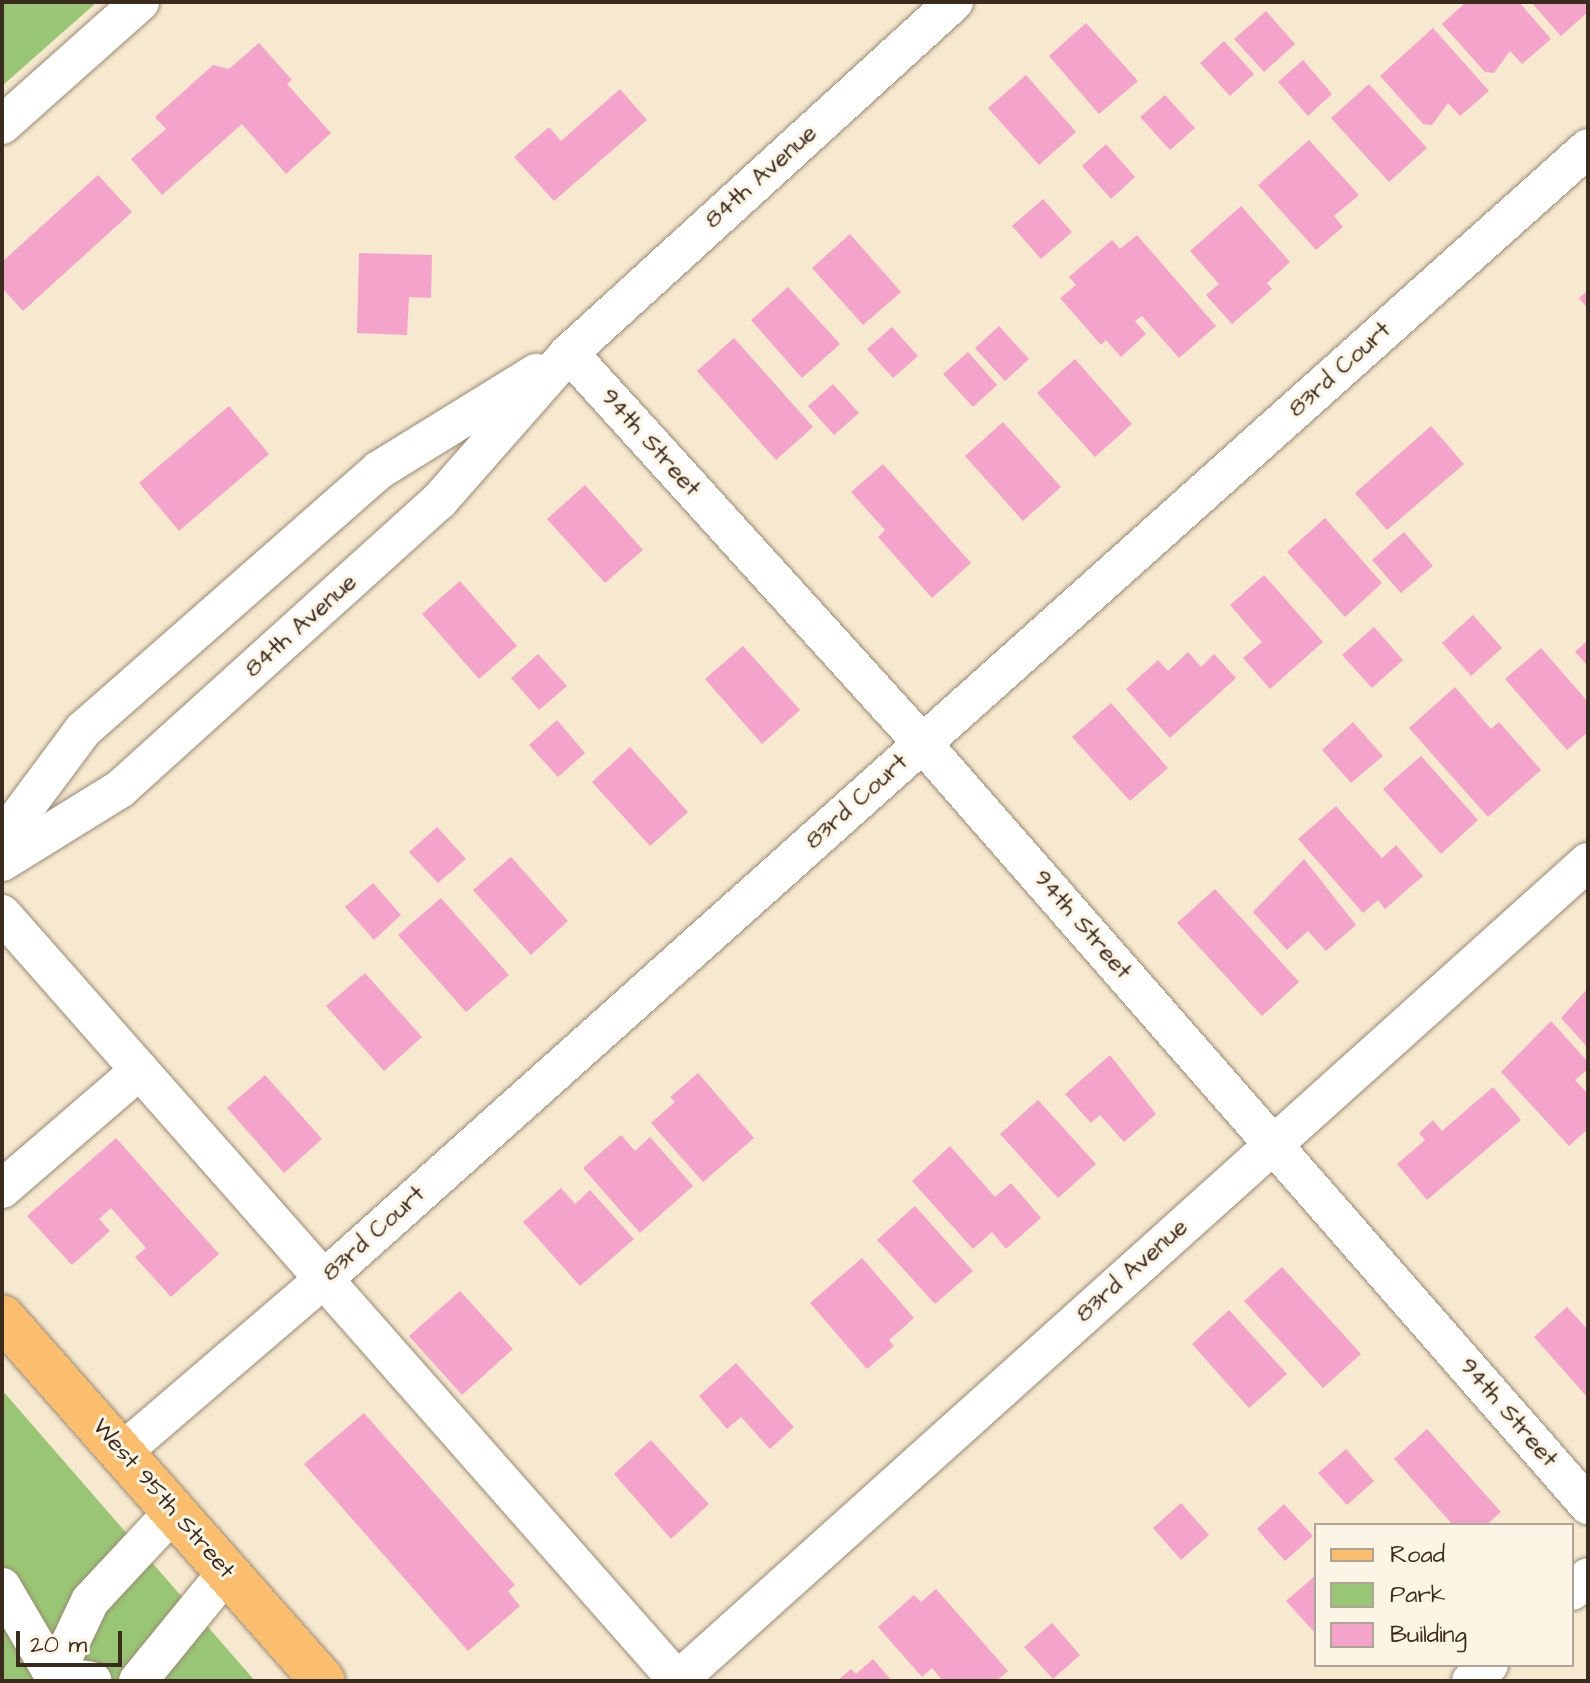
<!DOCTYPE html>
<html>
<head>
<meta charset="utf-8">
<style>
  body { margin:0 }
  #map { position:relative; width:1590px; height:1683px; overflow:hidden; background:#f6e9cf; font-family:"Architects Daughter",sans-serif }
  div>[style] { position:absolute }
  .green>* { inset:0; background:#99c674 }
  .building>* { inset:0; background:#f4a3cb }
  .roads { filter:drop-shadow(0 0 2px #988a76) drop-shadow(0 0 2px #988a76) }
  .minor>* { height:38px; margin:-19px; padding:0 19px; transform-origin:19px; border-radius:19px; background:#fff }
  .major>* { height:44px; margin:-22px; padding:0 22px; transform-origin:22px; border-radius:22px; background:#fbbe6e }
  span { translate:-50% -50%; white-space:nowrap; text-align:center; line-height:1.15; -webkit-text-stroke:6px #fcf5e5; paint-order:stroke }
  .street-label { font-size:24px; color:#3b2a1e }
  .frame { position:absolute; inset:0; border:4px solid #3b2a1e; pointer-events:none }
  .legend { position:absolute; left:1314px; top:1523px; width:260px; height:144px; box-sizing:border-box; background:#fcf5e5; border:2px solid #afa495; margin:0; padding:10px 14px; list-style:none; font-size:24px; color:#3b2a1e }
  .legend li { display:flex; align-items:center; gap:16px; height:40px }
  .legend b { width:40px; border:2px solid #afa495 }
  .scale { position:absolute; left:16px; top:1631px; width:106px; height:36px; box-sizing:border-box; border:4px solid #3b2a1e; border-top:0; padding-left:10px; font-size:24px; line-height:28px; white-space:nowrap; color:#3b2a1e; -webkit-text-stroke:6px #fcf5e5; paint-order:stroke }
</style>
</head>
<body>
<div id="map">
  <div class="green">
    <div style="clip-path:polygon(2px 2px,97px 2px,2px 86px)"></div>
    <div style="clip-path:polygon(2px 1390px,255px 1681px,2px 1681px)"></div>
  </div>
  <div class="building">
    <div style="clip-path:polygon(1466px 2px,1519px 2px,1551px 39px,1522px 64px,1510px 51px,1494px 73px,1485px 72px,1442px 24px)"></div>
    <div style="clip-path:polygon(1531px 2px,1588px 2px,1588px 12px,1561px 36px)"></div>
    <div style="clip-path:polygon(1266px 11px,1295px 44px,1264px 72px,1234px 39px)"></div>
    <div style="clip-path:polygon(1086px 23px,1138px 81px,1099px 114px,1049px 56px)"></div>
    <div style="clip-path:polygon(1433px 28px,1489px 91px,1460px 116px,1448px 103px,1432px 125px,1423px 124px,1380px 76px)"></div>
    <div style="clip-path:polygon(1224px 41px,1254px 74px,1230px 96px,1200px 63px)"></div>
    <div style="clip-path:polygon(259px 43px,292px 80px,287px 84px,331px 133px,286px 174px,242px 124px,162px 195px,131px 159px,166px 129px,155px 117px,213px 65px,229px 69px)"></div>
    <div style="clip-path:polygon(1303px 60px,1332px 94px,1308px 116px,1278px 82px)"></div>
    <div style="clip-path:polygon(1026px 75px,1076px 132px,1039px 165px,988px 108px)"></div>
    <div style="clip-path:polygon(1369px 84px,1427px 148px,1389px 182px,1331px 118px)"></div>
    <div style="clip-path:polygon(620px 89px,647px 120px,554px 201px,514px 157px,549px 127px,561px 141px)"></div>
    <div style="clip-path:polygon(1165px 95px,1195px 128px,1170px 150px,1140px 117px)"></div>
    <div style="clip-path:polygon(1309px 140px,1359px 195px,1334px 216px,1343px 227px,1316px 250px,1258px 185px)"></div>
    <div style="clip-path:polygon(1106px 144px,1135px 177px,1111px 199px,1082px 166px)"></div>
    <div style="clip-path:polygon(98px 175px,132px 212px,23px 311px,2px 288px,2px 262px)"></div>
    <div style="clip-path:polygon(1043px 199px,1072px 232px,1041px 259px,1012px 226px)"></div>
    <div style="clip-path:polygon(1241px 206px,1290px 262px,1267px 283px,1272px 289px,1232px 324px,1206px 295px,1219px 284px,1190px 251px)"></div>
    <div style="clip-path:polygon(850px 234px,901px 292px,863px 325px,812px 268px)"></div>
    <div style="clip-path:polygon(1137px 235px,1216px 326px,1179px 358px,1142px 316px,1135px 321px,1146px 334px,1121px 357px,1106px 340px,1101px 345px,1060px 298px,1076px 285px,1069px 277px,1112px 240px,1120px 249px)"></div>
    <div style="clip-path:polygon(359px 253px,432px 255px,431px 298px,409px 297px,407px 335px,357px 333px)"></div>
    <div style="clip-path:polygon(788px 287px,840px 344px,802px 378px,751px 320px)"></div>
    <div style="clip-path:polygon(1588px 290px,1588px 309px,1579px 298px)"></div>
    <div style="clip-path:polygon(999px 326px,1029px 359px,1005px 381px,975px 348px)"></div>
    <div style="clip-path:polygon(892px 327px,918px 356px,893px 378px,867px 349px)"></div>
    <div style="clip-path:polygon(734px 338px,813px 427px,776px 460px,697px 371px)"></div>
    <div style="clip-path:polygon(968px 352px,997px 385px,973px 407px,943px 374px)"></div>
    <div style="clip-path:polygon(1075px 359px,1132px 424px,1095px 457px,1037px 393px)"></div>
    <div style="clip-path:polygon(833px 384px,859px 413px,834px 435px,808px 406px)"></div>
    <div style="clip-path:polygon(229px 406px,269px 454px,179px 531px,139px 483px)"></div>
    <div style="clip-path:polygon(1003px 422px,1061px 487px,1023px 521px,965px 456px)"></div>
    <div style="clip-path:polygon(1431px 426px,1464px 464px,1387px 530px,1355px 493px)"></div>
    <div style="clip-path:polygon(883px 464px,971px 563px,932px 598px,878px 537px,885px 530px,851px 492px)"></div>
    <div style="clip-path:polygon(585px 485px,643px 550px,605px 583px,547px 519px)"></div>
    <div style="clip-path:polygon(1325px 518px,1382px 583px,1345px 617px,1287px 552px)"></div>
    <div style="clip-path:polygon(1404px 532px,1433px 566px,1401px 593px,1372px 560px)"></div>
    <div style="clip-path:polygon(1264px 575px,1323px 642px,1270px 689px,1243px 658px,1262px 642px,1230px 605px)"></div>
    <div style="clip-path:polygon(460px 581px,517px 646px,479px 679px,422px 614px)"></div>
    <div style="clip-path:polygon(1473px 615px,1502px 648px,1471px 676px,1442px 643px)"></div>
    <div style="clip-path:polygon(1374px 627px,1403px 660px,1372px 688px,1342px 655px)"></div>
    <div style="clip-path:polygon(1588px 640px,1588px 666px,1575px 652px)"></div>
    <div style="clip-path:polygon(743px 646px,800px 710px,762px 744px,705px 679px)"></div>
    <div style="clip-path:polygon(1541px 648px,1588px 702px,1588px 732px,1567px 750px,1505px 679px)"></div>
    <div style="clip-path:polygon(1188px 652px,1201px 667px,1214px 654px,1236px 678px,1170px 738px,1126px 689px,1158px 660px,1168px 671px)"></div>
    <div style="clip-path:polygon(538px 654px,567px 686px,539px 710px,511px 678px)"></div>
    <div style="clip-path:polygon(1455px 687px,1491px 729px,1499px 722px,1541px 770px,1488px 817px,1409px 728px)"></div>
    <div style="clip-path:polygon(1111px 703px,1168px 768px,1130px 801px,1072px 737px)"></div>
    <div style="clip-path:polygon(557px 720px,585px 753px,558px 777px,529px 745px)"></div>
    <div style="clip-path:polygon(1353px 722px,1383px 756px,1351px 783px,1322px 750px)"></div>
    <div style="clip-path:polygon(630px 747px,688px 812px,650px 846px,592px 782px)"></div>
    <div style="clip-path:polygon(1421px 756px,1478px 820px,1441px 854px,1383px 789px)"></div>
    <div style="clip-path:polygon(1336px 806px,1382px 858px,1396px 845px,1423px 876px,1385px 909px,1378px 900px,1363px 913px,1298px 839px)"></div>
    <div style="clip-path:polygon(437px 827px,466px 859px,438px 883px,409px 852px)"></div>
    <div style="clip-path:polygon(511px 857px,568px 921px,531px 955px,473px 890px)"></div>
    <div style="clip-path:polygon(1304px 859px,1356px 925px,1326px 951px,1308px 931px,1287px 950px,1253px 912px)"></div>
    <div style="clip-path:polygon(373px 883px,401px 915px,374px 940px,345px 907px)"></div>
    <div style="clip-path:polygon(1215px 889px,1299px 982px,1262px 1016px,1177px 923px)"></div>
    <div style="clip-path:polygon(441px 898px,509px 975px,466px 1012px,398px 935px)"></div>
    <div style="clip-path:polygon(365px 973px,422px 1037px,384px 1071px,326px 1006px)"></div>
    <div style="clip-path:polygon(1588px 988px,1588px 1048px,1561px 1018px)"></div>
    <div style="clip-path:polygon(1551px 1021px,1588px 1062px,1588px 1069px,1575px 1080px,1588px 1094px,1588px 1129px,1569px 1146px,1501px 1072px)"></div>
    <div style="clip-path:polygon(1110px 1055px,1156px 1114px,1124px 1142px,1100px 1115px,1091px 1123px,1065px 1094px)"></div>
    <div style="clip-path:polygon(698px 1073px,754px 1138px,703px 1182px,651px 1123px,675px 1102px,670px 1097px)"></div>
    <div style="clip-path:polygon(265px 1075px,322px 1139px,284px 1173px,227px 1108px)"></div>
    <div style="clip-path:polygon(1493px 1087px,1521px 1120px,1427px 1200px,1397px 1164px,1425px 1140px,1419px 1133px,1433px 1120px,1442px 1131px)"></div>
    <div style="clip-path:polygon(1038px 1100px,1096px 1164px,1058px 1198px,1000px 1134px)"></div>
    <div style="clip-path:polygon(621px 1135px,635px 1151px,650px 1137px,693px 1186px,640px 1233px,583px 1168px)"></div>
    <div style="clip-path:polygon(116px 1138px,219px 1254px,171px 1297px,135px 1257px,146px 1248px,111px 1208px,99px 1219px,110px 1231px,72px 1265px,27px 1216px)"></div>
    <div style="clip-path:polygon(950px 1146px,995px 1197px,1011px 1183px,1041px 1218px,1006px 1249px,992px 1232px,973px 1249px,912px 1181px)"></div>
    <div style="clip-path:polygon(561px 1188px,575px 1204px,590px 1190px,634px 1239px,580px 1286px,523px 1222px)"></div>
    <div style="clip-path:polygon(915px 1206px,973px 1271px,935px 1304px,877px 1240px)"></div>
    <div style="clip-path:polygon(862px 1258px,914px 1318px,889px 1340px,894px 1346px,867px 1369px,810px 1303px)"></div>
    <div style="clip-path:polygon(1282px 1267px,1361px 1354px,1323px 1388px,1244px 1301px)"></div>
    <div style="clip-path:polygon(460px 1291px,513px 1349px,462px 1395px,409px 1336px)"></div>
    <div style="clip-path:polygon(1567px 1307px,1588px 1330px,1588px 1398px,1534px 1337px)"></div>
    <div style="clip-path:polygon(1229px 1310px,1287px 1374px,1249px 1408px,1192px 1344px)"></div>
    <div style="clip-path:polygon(736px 1363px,794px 1427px,770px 1449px,741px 1417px,727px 1429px,699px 1396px)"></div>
    <div style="clip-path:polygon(364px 1413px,515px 1585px,508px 1591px,520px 1606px,468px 1651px,304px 1464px)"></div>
    <div style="clip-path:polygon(1427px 1429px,1501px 1512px,1486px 1525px,1453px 1525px,1394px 1459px)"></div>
    <div style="clip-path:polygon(651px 1440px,709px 1504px,671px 1539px,614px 1474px)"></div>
    <div style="clip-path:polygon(1346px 1449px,1374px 1481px,1347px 1505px,1318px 1473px)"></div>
    <div style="clip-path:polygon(1181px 1503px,1209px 1535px,1181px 1560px,1153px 1528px)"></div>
    <div style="clip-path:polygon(1284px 1504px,1313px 1536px,1285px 1561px,1257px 1529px)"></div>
    <div style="clip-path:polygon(1316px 1575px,1316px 1634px,1286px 1601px)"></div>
    <div style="clip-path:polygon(936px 1589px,1008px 1671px,996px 1681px,943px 1681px,932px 1668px,922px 1677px,878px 1627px,914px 1595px,921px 1602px)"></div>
    <div style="clip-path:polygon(1052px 1623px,1080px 1655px,1053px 1679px,1024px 1647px)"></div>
    <div style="clip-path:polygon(873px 1659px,892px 1681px,837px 1681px,851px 1669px,856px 1674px)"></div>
  </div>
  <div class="roads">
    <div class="minor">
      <div style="left:2px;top:125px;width:185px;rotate:-41.7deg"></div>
      <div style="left:569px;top:353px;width:527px;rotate:47.84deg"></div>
      <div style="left:923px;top:744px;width:1011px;rotate:48.85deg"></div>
      <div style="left:2px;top:839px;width:136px;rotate:-53.4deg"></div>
      <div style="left:83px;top:730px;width:394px;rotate:-41.3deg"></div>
      <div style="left:379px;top:470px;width:185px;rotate:-31.7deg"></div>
      <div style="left:2px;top:862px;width:139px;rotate:-31.7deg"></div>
      <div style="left:120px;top:789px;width:430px;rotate:-42.1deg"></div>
      <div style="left:439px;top:501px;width:197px;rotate:-48.7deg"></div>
      <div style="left:569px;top:353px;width:521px;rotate:-42.36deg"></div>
      <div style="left:2px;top:914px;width:1022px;rotate:48.61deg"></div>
      <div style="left:2px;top:1189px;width:182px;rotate:-40.8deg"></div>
      <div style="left:122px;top:1452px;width:266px;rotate:-40.6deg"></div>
      <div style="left:324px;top:1279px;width:1696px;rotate:-41.82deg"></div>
      <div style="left:2px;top:1587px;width:109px;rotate:59.7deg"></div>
      <div style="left:1572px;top:1591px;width:21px;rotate:-41deg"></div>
      <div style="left:55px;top:1675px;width:82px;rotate:-64.7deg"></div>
      <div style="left:90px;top:1601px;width:123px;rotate:-47deg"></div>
      <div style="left:55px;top:1675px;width:38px;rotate:9deg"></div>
      <div style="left:138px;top:1681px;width:141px;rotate:-50.8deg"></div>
      <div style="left:677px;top:1681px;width:1225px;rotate:-41.96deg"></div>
      <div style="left:1471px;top:1681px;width:24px;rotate:-42deg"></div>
    </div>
    <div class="major">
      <div style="left:2px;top:1317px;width:485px;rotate:48.6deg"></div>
    </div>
  </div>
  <div class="street-label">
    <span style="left:761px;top:177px;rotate:-42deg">84th Avenue</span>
    <span style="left:1340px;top:370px;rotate:-42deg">83rd Court</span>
    <span style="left:650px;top:443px;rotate:48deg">94th Street</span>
    <span style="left:301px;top:626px;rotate:-42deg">84th Avenue</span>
    <span style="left:857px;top:802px;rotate:-42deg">83rd Court</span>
    <span style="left:1082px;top:925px;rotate:49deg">94th Street</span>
    <span style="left:374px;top:1234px;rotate:-42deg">83rd Court</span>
    <span style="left:1132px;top:1271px;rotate:-42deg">83rd Avenue</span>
    <span style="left:1508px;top:1413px;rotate:49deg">94th Street</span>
    <span style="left:163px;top:1499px;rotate:49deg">West 95th Street</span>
  </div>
  <div class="frame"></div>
  <ul class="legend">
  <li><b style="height:10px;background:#fbbe6e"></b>Road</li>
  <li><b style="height:22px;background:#99c674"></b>Park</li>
  <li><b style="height:22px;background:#f4a3cb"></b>Building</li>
  </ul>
  <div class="scale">20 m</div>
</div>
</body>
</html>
